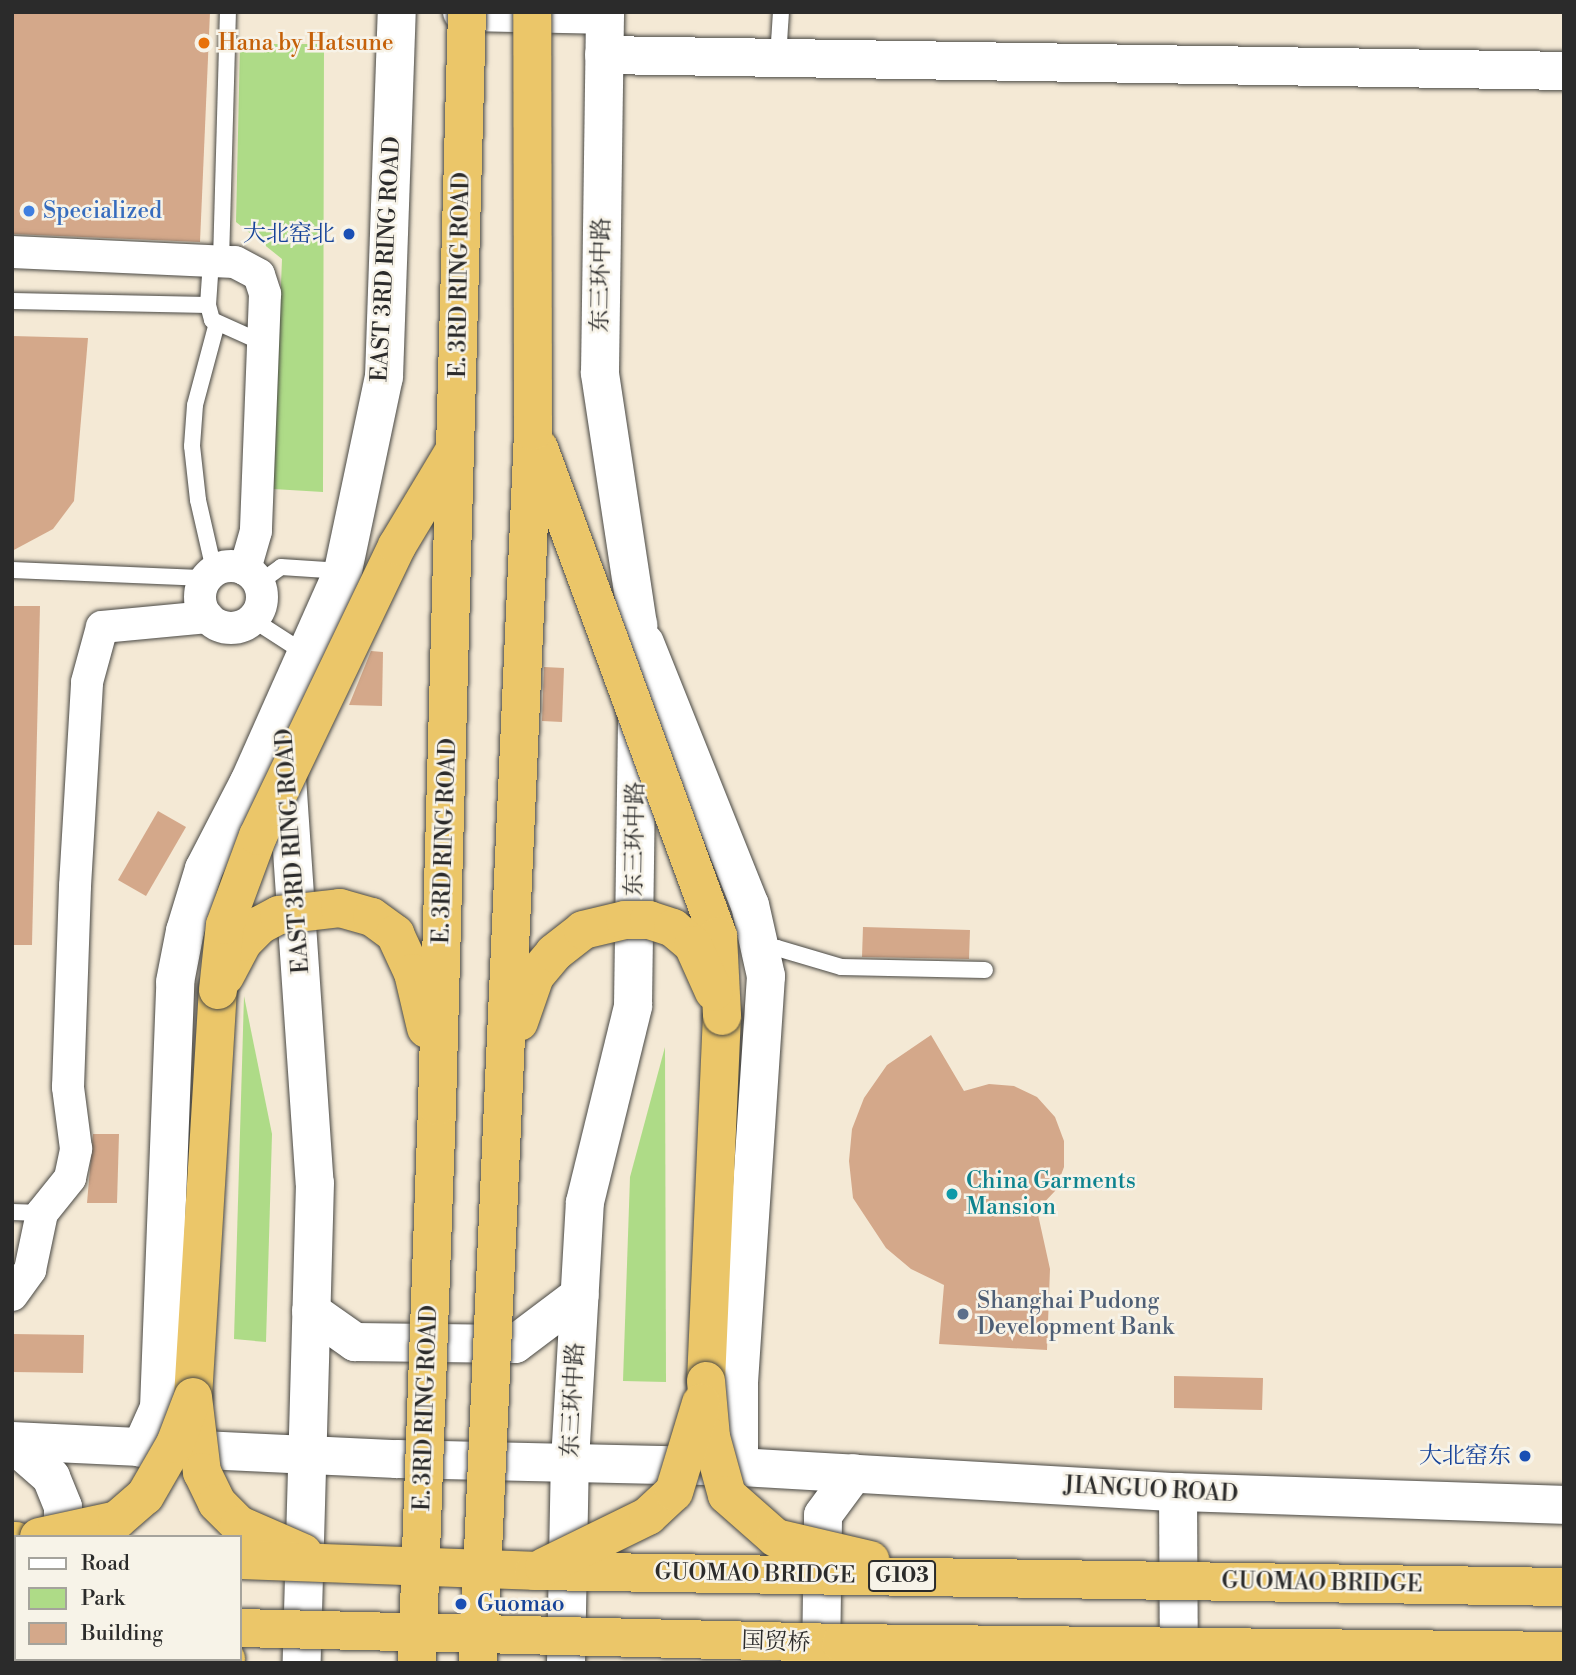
<!DOCTYPE html>
<html>
<head>
<meta charset="utf-8">
<style>
  body { margin:0 }
  #map { position:relative; width:1576px; height:1675px; overflow:hidden; background:#f4e9d5; font-family:"Libre Bodoni","Noto Serif SC",serif }
  div>[style] { position:absolute }
  .green>* { inset:0; background:#aedb87 }
  .building>* { inset:0; background:#d4a88a }
  .roads { filter:drop-shadow(0 0 2px #494844) drop-shadow(0 0 2px #494844) }
  .service>* { height:16px; margin:-8px; padding:0 8px; transform-origin:8px; border-radius:8px; background:#fff }
  .minor>* { height:32px; margin:-16px; padding:0 16px; transform-origin:16px; border-radius:16px; background:#fff }
  .minor>.ring { margin:-16px; padding:0; box-sizing:content-box; background:none; border:32px solid #fff; border-radius:50% }
  .tertiary>* { height:38px; margin:-19px; padding:0 19px; transform-origin:19px; border-radius:19px; background:#fff }
  .trunk>* { height:38px; margin:-19px; padding:0 19px; transform-origin:19px; border-radius:19px; background:#ebc669 }
  .bridges { filter:drop-shadow(0 0 2px #494844) drop-shadow(0 0 2px #494844) }
  .trunk-bridge>* { height:38px; margin:-19px; padding:0 19px; transform-origin:19px; border-radius:19px; background:#ebc669 }
  .dots>* { width:19px; height:19px; translate:-50% -50%; box-sizing:border-box; border:4px solid #f7f3e8; border-radius:50% }
  span { translate:-50% -50%; white-space:nowrap; text-align:center; line-height:1.15; -webkit-text-stroke:5px #f7f3e8; paint-order:stroke }
  .shield-label span { padding:2px 5px; background:#f7f3e8; border:2px solid; border-radius:5px; -webkit-text-stroke-width:0 }
  .shield-label { font-size:21px; color:#2b2b2b; font-weight:700 }
  .food-label { font-size:23px; color:#c56008 }
  .left { translate:0 -50%; text-align:left }
  .shop-label { font-size:23px; color:#366cbe }
  .transit-label { font-size:23px; color:#164399 }
  .right { translate:-100% -50%; text-align:right }
  .street-label { font-size:23px; color:#2b2b2b }
  .culture-label { font-size:23px; color:#0d838f }
  .service-label { font-size:23px; color:#4e5e75 }
  .frame { position:absolute; inset:0; border:14px solid #2b2b2b; pointer-events:none }
  .legend { position:absolute; left:14px; top:1535px; width:228px; height:126px; box-sizing:border-box; background:#f7f3e8; border:2px solid #a5a39c; margin:0; padding:9px 12px; list-style:none; font-size:21px; color:#2b2b2b }
  .legend li { display:flex; align-items:center; gap:14px; height:35px }
  .legend b { width:35px; border:2px solid #a5a39c }
</style>
</head>
<body>
<div id="map">
  <div class="green">
    <div style="clip-path:polygon(240px 44px,324px 44px,323px 492px,273px 489px,282px 259px,236px 222px)"></div>
    <div style="clip-path:polygon(244px 996px,272px 1134px,266px 1342px,234px 1339px)"></div>
    <div style="clip-path:polygon(665px 1047px,666px 1382px,623px 1381px,630px 1177px)"></div>
  </div>
  <div class="building">
    <div style="clip-path:polygon(12px 12px,210px 12px,200px 242px,12px 234px)"></div>
    <div style="clip-path:polygon(12px 336px,88px 338px,74px 501px,53px 529px,12px 551px)"></div>
    <div style="clip-path:polygon(12px 606px,40px 606px,32px 945px,12px 945px)"></div>
    <div style="clip-path:polygon(371px 651px,383px 652px,382px 706px,349px 705px)"></div>
    <div style="clip-path:polygon(544px 667px,564px 668px,562px 722px,542px 721px)"></div>
    <div style="clip-path:polygon(158px 811px,186px 827px,146px 896px,118px 880px)"></div>
    <div style="clip-path:polygon(863px 927px,970px 930px,969px 959px,862px 957px)"></div>
    <div style="clip-path:polygon(931px 1035px,964px 1091px,989px 1084px,1014px 1086px,1037px 1097px,1055px 1117px,1064px 1141px,1064px 1167px,1055px 1191px,1037px 1210px,1050px 1269px,1047px 1350px,939px 1344px,944px 1285px,911px 1269px,886px 1248px,853px 1198px,849px 1161px,852px 1129px,864px 1098px,887px 1065px)"></div>
    <div style="clip-path:polygon(93px 1134px,119px 1134px,117px 1203px,87px 1203px)"></div>
    <div style="clip-path:polygon(12px 1334px,84px 1335px,83px 1373px,12px 1372px)"></div>
    <div style="clip-path:polygon(1174px 1376px,1263px 1378px,1262px 1410px,1174px 1408px)"></div>
  </div>
  <div class="roads">
    <div class="service">
      <div style="left:778px;top:58px;width:46px;rotate:-86.3deg"></div>
      <div style="left:211px;top:261px;width:44px;rotate:93.9deg"></div>
      <div style="left:208px;top:305px;width:16px;rotate:75deg"></div>
      <div style="left:212px;top:320px;width:56px;rotate:24.3deg"></div>
      <div style="left:221px;top:261px;width:249px;rotate:-88.4deg"></div>
      <div style="left:12px;top:301px;width:196px;rotate:1.2deg"></div>
      <div style="left:12px;top:570px;width:194px;rotate:2.4deg"></div>
      <div style="left:214px;top:570px;width:72px;rotate:-102.9deg"></div>
      <div style="left:198px;top:500px;width:54px;rotate:-96.3deg"></div>
      <div style="left:192px;top:446px;width:41px;rotate:-85.8deg"></div>
      <div style="left:195px;top:405px;width:85px;rotate:-75deg"></div>
      <div style="left:259px;top:583px;width:27px;rotate:-36deg"></div>
      <div style="left:281px;top:567px;width:61px;rotate:3.8deg"></div>
      <div style="left:252px;top:619px;width:64px;rotate:32.9deg"></div>
      <div style="left:760px;top:949px;width:17px;rotate:-3deg"></div>
      <div style="left:777px;top:948px;width:67px;rotate:16.5deg"></div>
      <div style="left:841px;top:967px;width:144px;rotate:1.2deg"></div>
      <div style="left:12px;top:1212px;width:30px;rotate:2deg"></div>
    </div>
    <div class="minor">
      <div style="left:12px;top:252px;width:223px;rotate:2.6deg"></div>
      <div style="left:235px;top:262px;width:27px;rotate:28deg"></div>
      <div style="left:259px;top:275px;width:20px;rotate:72deg"></div>
      <div style="left:265px;top:294px;width:237px;rotate:92.2deg"></div>
      <div style="left:256px;top:531px;width:40px;rotate:106deg"></div>
      <div class="ring" style="left:200px;top:566px;width:30px;height:30px"></div>
      <div style="left:12px;top:1295px;width:31px;rotate:-54deg"></div>
      <div style="left:30px;top:1270px;width:58px;rotate:-78.1deg"></div>
      <div style="left:42px;top:1213px;width:45px;rotate:-51.3deg"></div>
      <div style="left:70px;top:1178px;width:30px;rotate:-78deg"></div>
      <div style="left:76px;top:1149px;width:63px;rotate:-97.4deg"></div>
      <div style="left:68px;top:1087px;width:201px;rotate:-88deg"></div>
      <div style="left:75px;top:886px;width:204px;rotate:-86.6deg"></div>
      <div style="left:87px;top:682px;width:57px;rotate:-74.7deg"></div>
      <div style="left:102px;top:627px;width:106px;rotate:-5.4deg"></div>
    </div>
    <div class="tertiary">
      <div style="left:462px;top:12px;width:142px;rotate:1.2deg"></div>
      <div style="left:604px;top:55px;width:960px;rotate:0.95deg"></div>
      <div style="left:645px;top:643px;width:282px;rotate:68.2deg"></div>
      <div style="left:750px;top:905px;width:73px;rotate:77.3deg"></div>
      <div style="left:766px;top:976px;width:408px;rotate:93.8deg"></div>
      <div style="left:739px;top:1383px;width:84px;rotate:90deg"></div>
      <div style="left:286px;top:763px;width:421px;rotate:86.1deg"></div>
      <div style="left:315px;top:1183px;width:480px;rotate:91.6deg"></div>
      <div style="left:311px;top:1311px;width:54px;rotate:35.2deg"></div>
      <div style="left:355px;top:1342px;width:160px;rotate:0.7deg"></div>
      <div style="left:515px;top:1344px;width:81px;rotate:-37deg"></div>
      <div style="left:12px;top:1441px;width:385px;rotate:2.7deg"></div>
      <div style="left:397px;top:1459px;width:342px;rotate:1.3deg"></div>
      <div style="left:739px;top:1467px;width:440px;rotate:3.3deg"></div>
      <div style="left:1178px;top:1492px;width:386px;rotate:1.9deg"></div>
      <div style="left:12px;top:1443px;width:52px;rotate:41.1deg"></div>
      <div style="left:51px;top:1477px;width:32px;rotate:68deg"></div>
      <div style="left:63px;top:1507px;width:30px;rotate:90deg"></div>
      <div style="left:141px;top:1448px;width:44px;rotate:-65.8deg"></div>
      <div style="left:159px;top:1408px;width:426px;rotate:-87.8deg"></div>
      <div style="left:175px;top:982px;width:52px;rotate:-78.9deg"></div>
      <div style="left:185px;top:931px;width:65px;rotate:-73deg"></div>
      <div style="left:204px;top:869px;width:98px;rotate:-62.7deg"></div>
      <div style="left:249px;top:782px;width:231px;rotate:-66deg"></div>
      <div style="left:343px;top:571px;width:198px;rotate:-78.1deg"></div>
      <div style="left:384px;top:377px;width:365px;rotate:-88deg"></div>
      <div style="left:1178px;top:1492px;width:171px;rotate:89.7deg"></div>
      <div style="left:51px;top:1663px;width:4px;rotate:-63deg"></div>
      <div style="left:566px;top:1663px;width:202px;rotate:-88.9deg"></div>
      <div style="left:570px;top:1461px;width:259px;rotate:-86.7deg"></div>
      <div style="left:585px;top:1202px;width:202px;rotate:-76.2deg"></div>
      <div style="left:633px;top:1006px;width:381px;rotate:-89.2deg"></div>
      <div style="left:638px;top:625px;width:255px;rotate:-98.6deg"></div>
      <div style="left:600px;top:373px;width:361px;rotate:-89.2deg"></div>
      <div style="left:821px;top:1663px;width:148px;rotate:-89.2deg"></div>
      <div style="left:823px;top:1515px;width:52px;rotate:-53.6deg"></div>
    </div>
    <div class="trunk">
      <div style="left:706px;top:1381px;width:365px;rotate:-87.5deg"></div>
      <div style="left:193px;top:1397px;width:408px;rotate:-86.5deg"></div>
      <div style="left:12px;top:1541px;width:4px"></div>
      <div style="left:12px;top:1626px;width:4px"></div>
      <div style="left:107px;top:1659px;width:8px;rotate:30deg"></div>
      <div style="left:223px;top:1663px;width:5px;rotate:-53deg"></div>
    </div>
  </div>
  <div class="bridges">
    <div class="trunk-bridge">
      <div style="left:539px;top:448px;width:520px;rotate:69.86deg"></div>
      <div style="left:718px;top:936px;width:80px;rotate:87.1deg"></div>
      <div style="left:225px;top:976px;width:38px;rotate:-62deg"></div>
      <div style="left:243px;top:942px;width:24px;rotate:-45deg"></div>
      <div style="left:260px;top:925px;width:21px;rotate:-28deg"></div>
      <div style="left:279px;top:915px;width:61px;rotate:-6.5deg"></div>
      <div style="left:340px;top:908px;width:33px;rotate:16deg"></div>
      <div style="left:372px;top:917px;width:29px;rotate:36deg"></div>
      <div style="left:395px;top:934px;width:43px;rotate:65.2deg"></div>
      <div style="left:413px;top:973px;width:57px;rotate:76.7deg"></div>
      <div style="left:218px;top:990px;width:65px;rotate:-83.9deg"></div>
      <div style="left:225px;top:925px;width:95px;rotate:-69.7deg"></div>
      <div style="left:258px;top:836px;width:322px;rotate:-64.4deg"></div>
      <div style="left:397px;top:546px;width:111px;rotate:-59deg"></div>
      <div style="left:519px;top:1022px;width:49px;rotate:-70.8deg"></div>
      <div style="left:535px;top:976px;width:30px;rotate:-50deg"></div>
      <div style="left:554px;top:953px;width:37px;rotate:-38deg"></div>
      <div style="left:583px;top:930px;width:43px;rotate:-13.4deg"></div>
      <div style="left:625px;top:920px;width:24px"></div>
      <div style="left:649px;top:920px;width:25px;rotate:18deg"></div>
      <div style="left:673px;top:928px;width:26px;rotate:40deg"></div>
      <div style="left:693px;top:945px;width:51px;rotate:65.9deg"></div>
      <div style="left:706px;top:1381px;width:56px;rotate:84.9deg"></div>
      <div style="left:711px;top:1437px;width:60px;rotate:74.6deg"></div>
      <div style="left:727px;top:1495px;width:65px;rotate:41.3deg"></div>
      <div style="left:776px;top:1538px;width:97px;rotate:13.2deg"></div>
      <div style="left:193px;top:1397px;width:76px;rotate:83.2deg"></div>
      <div style="left:202px;top:1472px;width:34px;rotate:64deg"></div>
      <div style="left:217px;top:1503px;width:31px;rotate:45deg"></div>
      <div style="left:239px;top:1525px;width:70px;rotate:23.6deg"></div>
      <div style="left:39px;top:1537px;width:80px;rotate:-12.3deg"></div>
      <div style="left:117px;top:1520px;width:37px;rotate:-41deg"></div>
      <div style="left:145px;top:1496px;width:60px;rotate:-60deg"></div>
      <div style="left:175px;top:1444px;width:45px;rotate:-69.1deg"></div>
      <div style="left:240px;top:1560px;width:294px;rotate:2.1deg"></div>
      <div style="left:534px;top:1571px;width:1030px;rotate:0.89deg"></div>
      <div style="left:544px;top:1567px;width:116px;rotate:-26.1deg"></div>
      <div style="left:648px;top:1516px;width:35px;rotate:-43deg"></div>
      <div style="left:674px;top:1492px;width:93px;rotate:-73.1deg"></div>
      <div style="left:240px;top:1628px;width:601px;rotate:1.43deg"></div>
      <div style="left:841px;top:1643px;width:723px;rotate:0.63deg"></div>
      <div style="left:417px;top:1663px;width:557px;rotate:-87.94deg"></div>
      <div style="left:437px;top:1106px;width:1094px;rotate:-88.43deg"></div>
      <div style="left:478px;top:1663px;width:1233px;rotate:-87.44deg"></div>
      <div style="left:533px;top:431px;width:419px;rotate:-90.1deg"></div>
    </div>
  </div>
  <div class="dots">
    <div style="left:204px;top:43px;background:#e8710a"></div>
    <div style="left:29px;top:211px;background:#3f7fe0"></div>
    <div style="left:349px;top:234px;background:#1a4fb4"></div>
    <div style="left:952px;top:1194px;background:#0f9aa8"></div>
    <div style="left:963px;top:1314px;background:#5c6f8a"></div>
    <div style="left:1525px;top:1456px;background:#1a4fb4"></div>
    <div style="left:461px;top:1604px;background:#1a4fb4"></div>
  </div>
  <div class="shield-label">
    <span style="left:902px;top:1576px">G103</span>
  </div>
  <div class="food-label">
    <span class="left" style="left:218px;top:43px">Hana by Hatsune</span>
  </div>
  <div class="shop-label">
    <span class="left" style="left:43px;top:211px">Specialized</span>
  </div>
  <div class="transit-label">
    <span class="right" style="left:335px;top:234px">大北窑北</span>
    <span class="right" style="left:1511px;top:1456px">大北窑东</span>
    <span class="left" style="left:477px;top:1604px">Guomao</span>
  </div>
  <div class="street-label">
    <span style="left:386px;top:259px;rotate:-87deg">EAST 3RD RING ROAD</span>
    <span style="left:460px;top:275px;rotate:-89deg">E. 3RD RING ROAD</span>
    <span style="left:601px;top:275px;rotate:-89deg">东三环中路</span>
    <span style="left:635px;top:839px;rotate:-89deg">东三环中路</span>
    <span style="left:445px;top:841px;rotate:-88deg">E. 3RD RING ROAD</span>
    <span style="left:293px;top:851px;rotate:-94deg">EAST 3RD RING ROAD</span>
    <span style="left:573px;top:1400px;rotate:-87deg">东三环中路</span>
    <span style="left:426px;top:1408px;rotate:-88deg">E. 3RD RING ROAD</span>
    <span style="left:1151px;top:1490px;rotate:3deg">JIANGUO ROAD</span>
    <span style="left:755px;top:1574px;rotate:1deg">GUOMAO BRIDGE</span>
    <span style="left:1322px;top:1583px;rotate:1deg">GUOMAO BRIDGE</span>
    <span style="left:776px;top:1642px;rotate:2deg">国贸桥</span>
  </div>
  <div class="culture-label">
    <span class="left" style="left:966px;top:1194px">China Garments<br>Mansion</span>
  </div>
  <div class="service-label">
    <span class="left" style="left:977px;top:1314px">Shanghai Pudong<br>Development Bank</span>
  </div>
  <div class="frame"></div>
  <ul class="legend">
  <li><b style="height:9px;background:#fff"></b>Road</li>
  <li><b style="height:19px;background:#aedb87"></b>Park</li>
  <li><b style="height:19px;background:#d4a88a"></b>Building</li>
  </ul>
</div>
</body>
</html>
